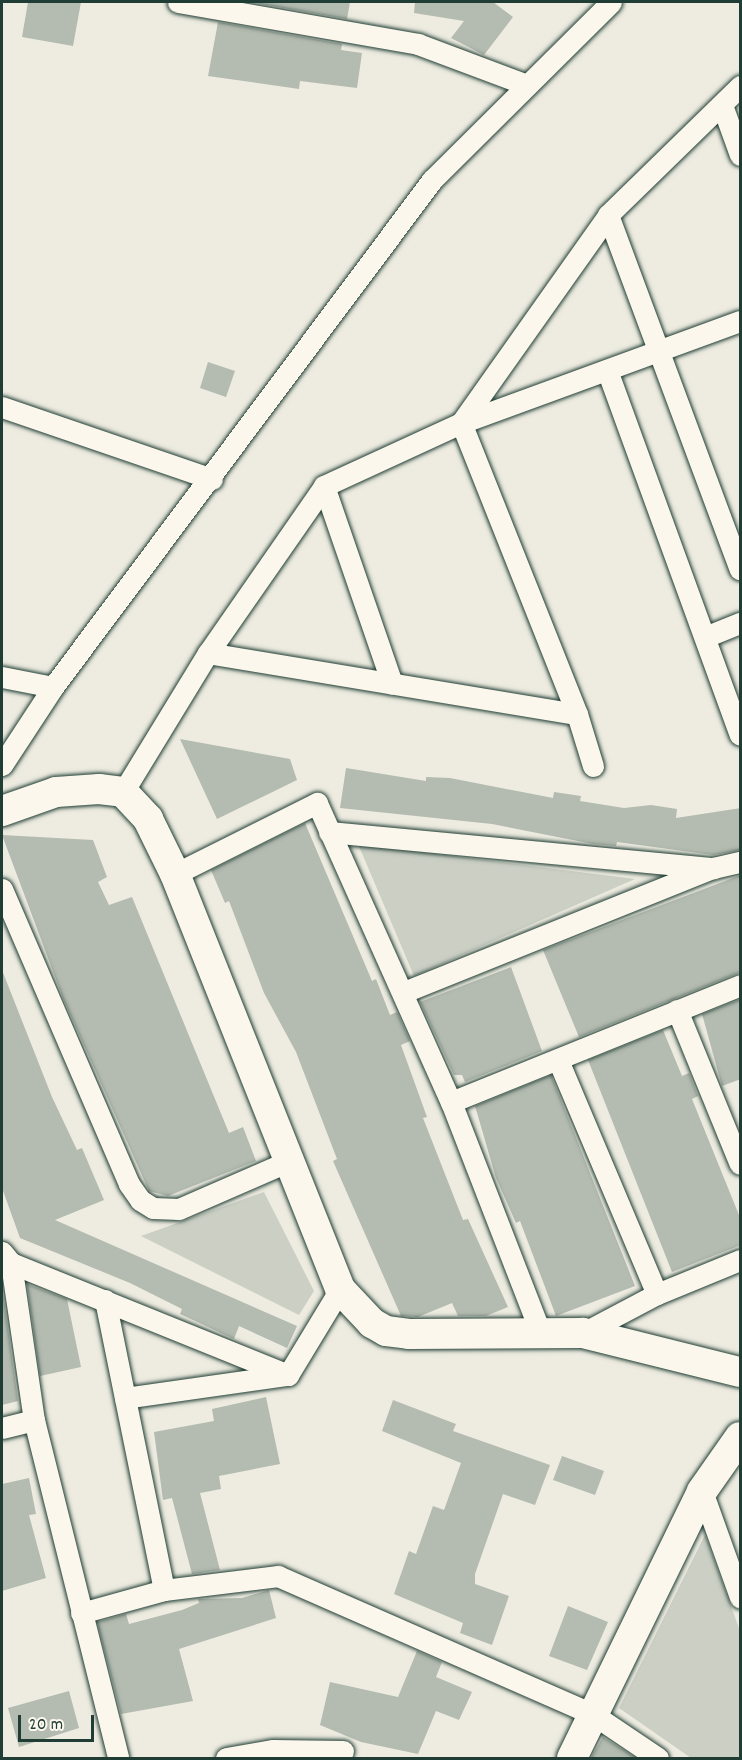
<!DOCTYPE html>
<html>
<head>
<meta charset="utf-8">
<style>
  body { margin:0 }
  #map { position:relative; width:742px; height:1760px; overflow:hidden; background:#eeece1; font-family:Dekko,sans-serif }
  div>[style] { position:absolute }
  .green>* { inset:0; background:#cbcfc4 }
  .building>* { inset:0; background:#b4bbb0 }
  .roads { filter:drop-shadow(0 0 2px #1f3d34) drop-shadow(0 0 2px #1f3d34) }
  .street>* { height:21px; margin:-10.5px; padding:0 10.5px; transform-origin:10.5px; border-radius:10.5px; background:#fbf7ec }
  .secondary>* { height:30px; margin:-15px; padding:0 15px; transform-origin:15px; border-radius:15px; background:#fbf7ec }
  span { translate:-50% -50%; white-space:nowrap; text-align:center; line-height:1.15; -webkit-text-stroke:4.5px #fbf7ec; paint-order:stroke }
  .frame { position:absolute; inset:0; border:3px solid #1f3d34; pointer-events:none }
  .scale { position:absolute; left:18px; top:1715px; width:76px; height:27px; box-sizing:border-box; border:3px solid #1f3d34; border-top:0; padding-left:8px; font-size:18px; line-height:21px; white-space:nowrap; color:#1f3d34; -webkit-text-stroke:4px #fbf7ec; paint-order:stroke }
</style>
</head>
<body>
<div id="map">
  <div class="green">
    <div style="clip-path:polygon(358px 844px,635px 879px,414px 976px)"></div>
    <div style="clip-path:polygon(264px 1192px,314px 1291px,299px 1315px,141px 1236px)"></div>
    <div style="clip-path:polygon(705px 1535px,740px 1631px,740px 1758px,691px 1758px,619px 1708px)"></div>
  </div>
  <div class="building">
    <div style="clip-path:polygon(28px 2px,81px 2px,73px 46px,22px 37px)"></div>
    <div style="clip-path:polygon(249px 2px,350px 2px,347px 19px)"></div>
    <div style="clip-path:polygon(415px 2px,493px 2px,513px 17px,484px 55px,451px 38px,464px 21px,414px 13px)"></div>
    <div style="clip-path:polygon(218px 22px,342px 44px,341px 50px,362px 53px,357px 88px,300px 81px,299px 89px,208px 76px)"></div>
    <div style="clip-path:polygon(208px 362px,235px 371px,226px 397px,200px 388px)"></div>
    <div style="clip-path:polygon(180px 739px,290px 759px,297px 780px,217px 819px)"></div>
    <div style="clip-path:polygon(346px 768px,426px 781px,426px 777px,450px 778px,553px 798px,554px 792px,581px 796px,580px 801px,624px 808px,651px 805px,677px 809px,676px 818px,741px 808px,741px 850px,713px 855px,617px 842px,616px 846px,593px 844px,492px 824px,340px 808px)"></div>
    <div style="clip-path:polygon(305px 823px,372px 981px,376px 979px,390px 1015px,397px 1012px,410px 1041px,401px 1045px,427px 1117px,423px 1118px,463px 1220px,468px 1219px,508px 1307px,486px 1316px,458px 1316px,452px 1303px,418px 1317px,401px 1316px,333px 1161px,337px 1159px,296px 1052px,264px 993px,229px 901px,225px 903px,211px 870px)"></div>
    <div style="clip-path:polygon(2px 835px,93px 840px,107px 877px,98px 882px,109px 905px,132px 897px,229px 1133px,243px 1127px,256px 1161px,168px 1196px,149px 1191px,63px 998px)"></div>
    <div style="clip-path:polygon(741px 875px,741px 972px,579px 1037px,543px 950px)"></div>
    <div style="clip-path:polygon(511px 967px,542px 1051px,465px 1082px,462px 1075px,454px 1075px,420px 1002px)"></div>
    <div style="clip-path:polygon(2px 970px,52px 1097px,77px 1150px,82px 1148px,104px 1200px,55px 1220px,297px 1326px,287px 1348px,239px 1326px,234px 1339px,180px 1314px,182px 1309px,130px 1283px,20px 1238px,2px 1188px)"></div>
    <div style="clip-path:polygon(741px 999px,741px 1079px,722px 1086px,702px 1014px)"></div>
    <div style="clip-path:polygon(663px 1030px,682px 1076px,689px 1073px,698px 1096px,692px 1099px,741px 1220px,741px 1245px,672px 1272px,588px 1060px)"></div>
    <div style="clip-path:polygon(551px 1075px,635px 1286px,556px 1316px,520px 1221px,516px 1223px,496px 1178px,475px 1106px)"></div>
    <div style="clip-path:polygon(27px 1284px,67px 1299px,81px 1367px,40px 1376px)"></div>
    <div style="clip-path:polygon(2px 1286px,18px 1401px,2px 1405px)"></div>
    <div style="clip-path:polygon(266px 1397px,280px 1464px,219px 1476px,221px 1489px,200px 1493px,220px 1570px,192px 1574px,172px 1498px,163px 1500px,154px 1432px,214px 1421px,212px 1409px)"></div>
    <div style="clip-path:polygon(393px 1400px,456px 1424px,453px 1431px,550px 1465px,535px 1505px,503px 1494px,475px 1574px,475px 1584px,509px 1596px,492px 1645px,460px 1633px,463px 1623px,394px 1594px,409px 1551px,416px 1554px,433px 1506px,444px 1510px,461px 1463px,382px 1431px)"></div>
    <div style="clip-path:polygon(562px 1456px,604px 1471px,595px 1495px,553px 1480px)"></div>
    <div style="clip-path:polygon(29px 1478px,36px 1514px,29px 1515px,46px 1578px,2px 1591px,2px 1484px)"></div>
    <div style="clip-path:polygon(269px 1590px,276px 1618px,179px 1649px,193px 1701px,121px 1714px,97px 1622px,126px 1614px,129px 1624px,182px 1610px,199px 1603px,198px 1599px,242px 1598px)"></div>
    <div style="clip-path:polygon(568px 1606px,608px 1622px,587px 1670px,549px 1656px)"></div>
    <div style="clip-path:polygon(417px 1651px,442px 1662px,436px 1677px,472px 1692px,459px 1720px,436px 1711px,418px 1754px,361px 1742px,320px 1725px,330px 1682px,398px 1697px)"></div>
    <div style="clip-path:polygon(69px 1691px,79px 1728px,19px 1747px,8px 1708px)"></div>
    <div style="clip-path:polygon(603px 1737px,636px 1758px,591px 1758px)"></div>
  </div>
  <div class="roads">
    <div class="street">
      <div style="left:178px;top:2px;width:244px;rotate:9.9deg"></div>
      <div style="left:418px;top:44px;width:116px;rotate:20.6deg"></div>
      <div style="left:722px;top:105px;width:53px;rotate:70.2deg"></div>
      <div style="left:608px;top:215px;width:378px;rotate:69.6deg"></div>
      <div style="left:607px;top:370px;width:388px;rotate:70deg"></div>
      <div style="left:2px;top:407px;width:222px;rotate:18.9deg"></div>
      <div style="left:324px;top:486px;width:209px;rotate:71deg"></div>
      <div style="left:705px;top:637px;width:38px;rotate:-22deg"></div>
      <div style="left:208px;top:653px;width:374px;rotate:9.4deg"></div>
      <div style="left:2px;top:677px;width:52px;rotate:11.1deg"></div>
      <div style="left:2px;top:765px;width:93px;rotate:-56.8deg"></div>
      <div style="left:53px;top:687px;width:633px;rotate:-53.22deg"></div>
      <div style="left:432px;top:180px;width:252px;rotate:-44.8deg"></div>
      <div style="left:593px;top:766px;width:54px;rotate:-107.1deg"></div>
      <div style="left:577px;top:714px;width:313px;rotate:-111.7deg"></div>
      <div style="left:461px;top:423px;width:297px;rotate:-20.1deg"></div>
      <div style="left:123px;top:792px;width:163px;rotate:-58.6deg"></div>
      <div style="left:208px;top:653px;width:203px;rotate:-55.2deg"></div>
      <div style="left:324px;top:486px;width:151px;rotate:-24.7deg"></div>
      <div style="left:461px;top:423px;width:255px;rotate:-54.7deg"></div>
      <div style="left:608px;top:215px;width:185px;rotate:-44.3deg"></div>
      <div style="left:329px;top:832px;width:386px;rotate:5.4deg"></div>
      <div style="left:175px;top:874px;width:159px;rotate:-26.6deg"></div>
      <div style="left:317px;top:803px;width:328px;rotate:65.9deg"></div>
      <div style="left:451px;top:1102px;width:247px;rotate:68.8deg"></div>
      <div style="left:2px;top:889px;width:321px;rotate:66.7deg"></div>
      <div style="left:129px;top:1184px;width:19px;rotate:55deg"></div>
      <div style="left:140px;top:1200px;width:15px;rotate:32deg"></div>
      <div style="left:153px;top:1208px;width:26px;rotate:2deg"></div>
      <div style="left:179px;top:1209px;width:120px;rotate:-23.6deg"></div>
      <div style="left:404px;top:992px;width:333px;rotate:-21.9deg"></div>
      <div style="left:713px;top:868px;width:28px;rotate:-13deg"></div>
      <div style="left:677px;top:1010px;width:166px;rotate:67.8deg"></div>
      <div style="left:558px;top:1060px;width:254px;rotate:67.1deg"></div>
      <div style="left:451px;top:1102px;width:312px;rotate:-22deg"></div>
      <div style="left:2px;top:1252px;width:14px;rotate:51deg"></div>
      <div style="left:11px;top:1263px;width:159px;rotate:81.7deg"></div>
      <div style="left:34px;top:1420px;width:348px;rotate:76deg"></div>
      <div style="left:2px;top:1265px;width:9px;rotate:-13deg"></div>
      <div style="left:11px;top:1263px;width:299px;rotate:22deg"></div>
      <div style="left:288px;top:1375px;width:100px;rotate:-58.8deg"></div>
      <div style="left:105px;top:1300px;width:296px;rotate:78.5deg"></div>
      <div style="left:583px;top:1333px;width:84px;rotate:-27.8deg"></div>
      <div style="left:657px;top:1294px;width:90px;rotate:-22.3deg"></div>
      <div style="left:125px;top:1398px;width:164px;rotate:-8.1deg"></div>
      <div style="left:2px;top:1428px;width:33px;rotate:-14deg"></div>
      <div style="left:702px;top:1491px;width:113px;rotate:70.3deg"></div>
      <div style="left:81px;top:1613px;width:86px;rotate:-15.5deg"></div>
      <div style="left:164px;top:1590px;width:115px;rotate:-7deg"></div>
      <div style="left:278px;top:1576px;width:345px;rotate:23.7deg"></div>
      <div style="left:594px;top:1715px;width:77px;rotate:33.9deg"></div>
      <div style="left:226px;top:1758px;width:48px;rotate:-9.7deg"></div>
      <div style="left:273px;top:1750px;width:70px;rotate:0.8deg"></div>
    </div>
    <div class="secondary">
      <div style="left:2px;top:811px;width:57px;rotate:-19.4deg"></div>
      <div style="left:56px;top:792px;width:43px;rotate:-4deg"></div>
      <div style="left:99px;top:789px;width:24px;rotate:7deg"></div>
      <div style="left:123px;top:792px;width:37px;rotate:47deg"></div>
      <div style="left:148px;top:819px;width:61px;rotate:63.9deg"></div>
      <div style="left:175px;top:874px;width:447px;rotate:68.3deg"></div>
      <div style="left:340px;top:1289px;width:47px;rotate:46.7deg"></div>
      <div style="left:372px;top:1323px;width:16px;rotate:30deg"></div>
      <div style="left:386px;top:1331px;width:23px;rotate:7deg"></div>
      <div style="left:409px;top:1334px;width:174px;rotate:-0.3deg"></div>
      <div style="left:583px;top:1333px;width:162px;rotate:14deg"></div>
      <div style="left:572px;top:1758px;width:297px;rotate:-64deg"></div>
      <div style="left:702px;top:1491px;width:66px;rotate:-54.9deg"></div>
    </div>
  </div>
  <div class="frame"></div>
  <div class="scale">20 m</div>
</div>
</body>
</html>
